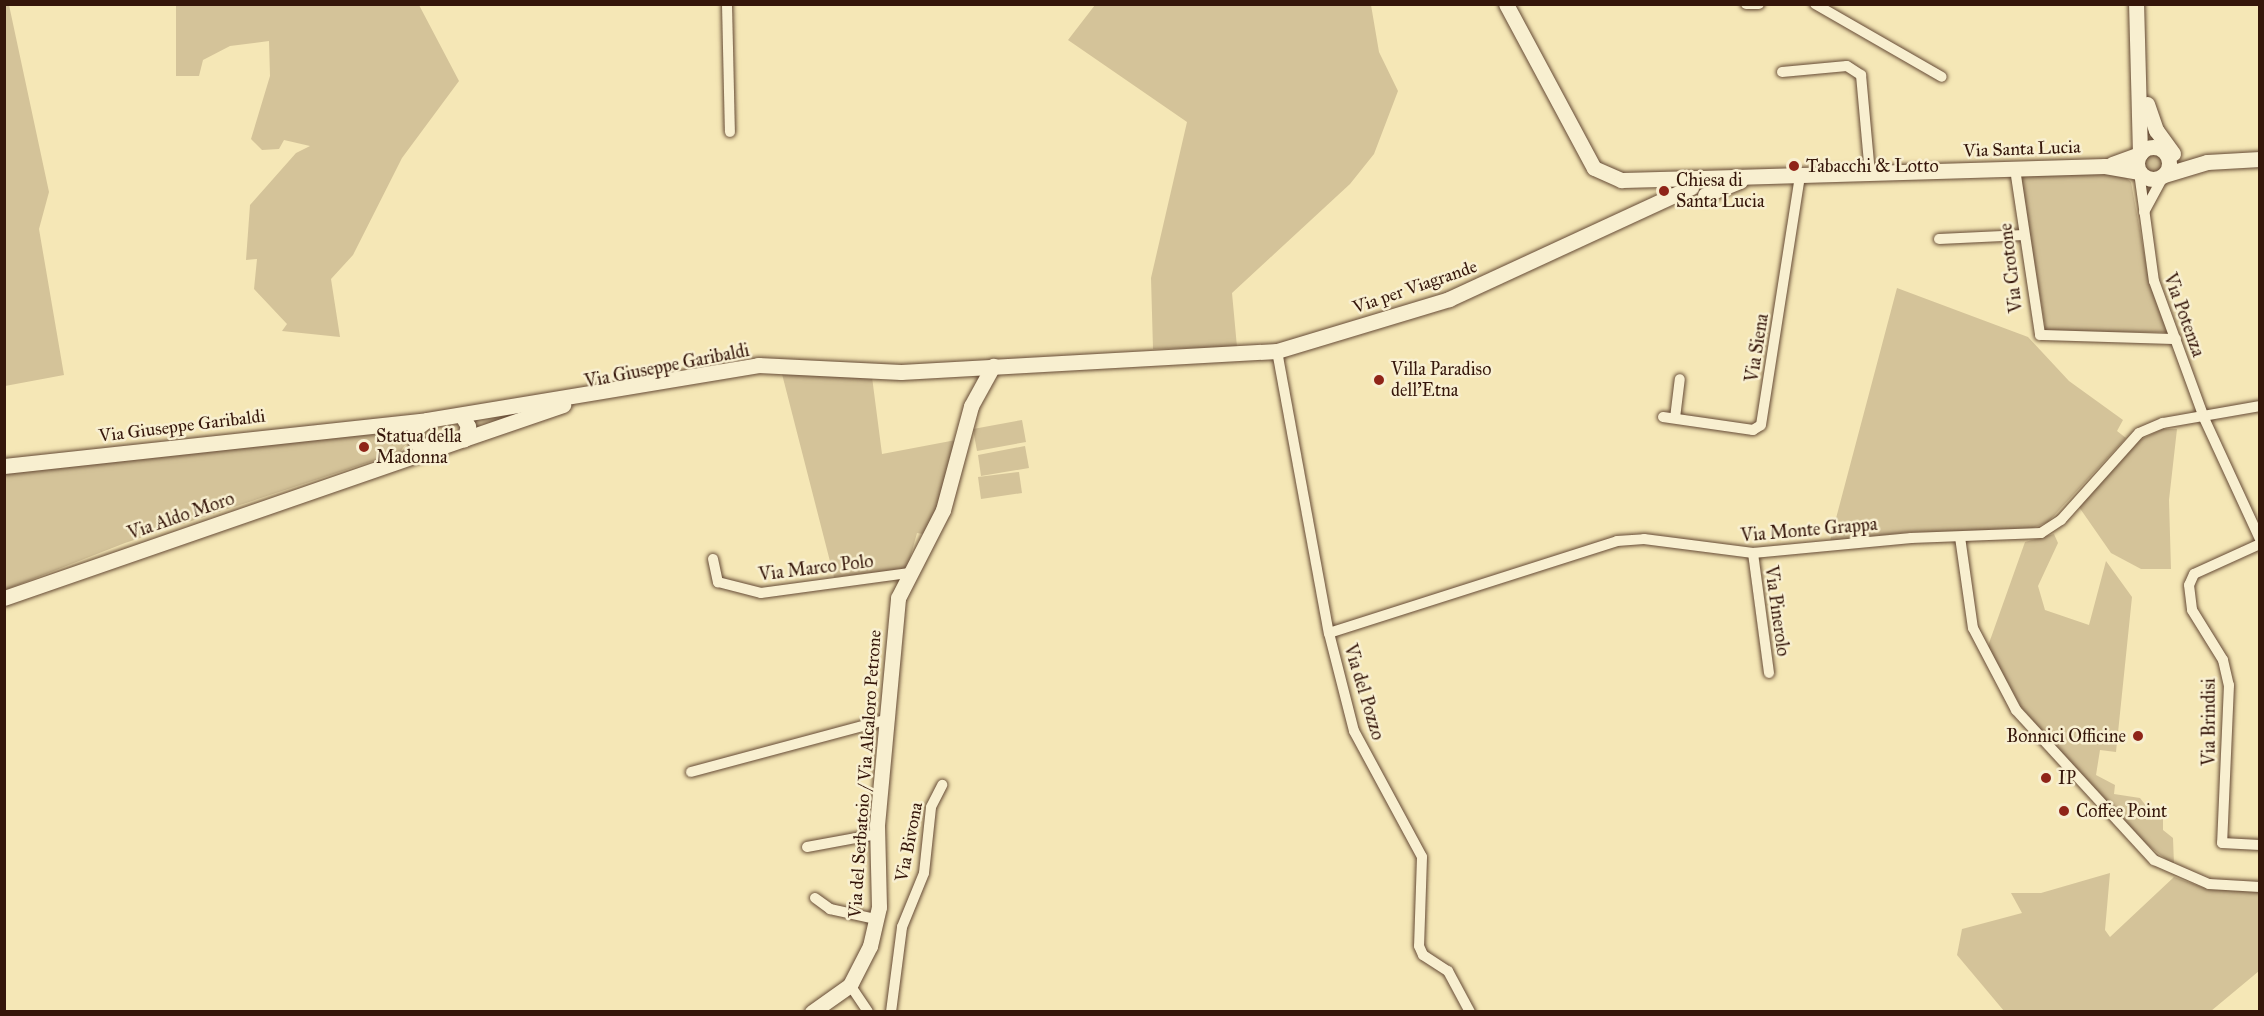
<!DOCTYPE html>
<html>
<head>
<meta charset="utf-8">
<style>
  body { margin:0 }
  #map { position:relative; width:2264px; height:1016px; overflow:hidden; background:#f5e7b6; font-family:"IM FELL Great Primer",serif }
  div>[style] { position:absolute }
  .green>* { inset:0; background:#d4c399 }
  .round { border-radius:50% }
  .roads { filter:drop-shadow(0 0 2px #654a35) drop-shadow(0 0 2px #654a35) }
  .street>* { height:10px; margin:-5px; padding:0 5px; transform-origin:5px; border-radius:5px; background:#f8efd0 }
  .secondary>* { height:15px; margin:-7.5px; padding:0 7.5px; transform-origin:7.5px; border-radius:7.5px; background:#f8efd0 }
  .secondary>.ring { margin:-7.5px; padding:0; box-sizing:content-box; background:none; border:15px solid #f8efd0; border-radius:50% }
  .dots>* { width:16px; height:16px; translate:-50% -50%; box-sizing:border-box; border:3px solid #f8efd0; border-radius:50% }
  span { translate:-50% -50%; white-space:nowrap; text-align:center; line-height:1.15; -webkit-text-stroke:5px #f8efd0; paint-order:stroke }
  .street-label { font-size:18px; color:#35160a }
  .poi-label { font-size:18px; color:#35160a }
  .left { translate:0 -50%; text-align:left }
  .right { translate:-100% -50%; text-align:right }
  .frame { position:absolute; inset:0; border:6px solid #35160a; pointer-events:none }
</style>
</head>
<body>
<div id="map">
  <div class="green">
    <div style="clip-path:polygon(9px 5px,49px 192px,39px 229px,64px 375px,5px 386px,4px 5px)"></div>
    <div style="clip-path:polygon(176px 5px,419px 5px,459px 81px,402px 158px,353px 255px,331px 279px,340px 337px,282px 331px,287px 324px,254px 289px,257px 259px,246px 260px,250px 205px,296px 153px,310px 146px,284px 140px,279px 149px,262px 150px,251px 139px,270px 76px,269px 41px,230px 46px,203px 60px,199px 76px,176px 76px)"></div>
    <div style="clip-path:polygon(1095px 5px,1371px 5px,1379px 52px,1398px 91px,1374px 154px,1350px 184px,1232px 293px,1237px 347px,1153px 349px,1151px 278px,1187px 122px,1068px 40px)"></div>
    <div class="round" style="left:2142px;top:151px;width:24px;height:24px"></div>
    <div style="clip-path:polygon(2117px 171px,2131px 182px,2150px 285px,2167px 332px,2046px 332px,2021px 181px,2024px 175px)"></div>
    <div style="clip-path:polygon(1897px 288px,2028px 337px,2069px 381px,2123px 420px,2117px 431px,2126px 438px,2048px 522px,2025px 531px,1910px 532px,1830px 541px)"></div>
    <div style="clip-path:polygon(782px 374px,872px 377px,882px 454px,956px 440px,946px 493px,923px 534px,917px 533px,907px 569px,834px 577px)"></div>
    <div style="clip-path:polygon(1022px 420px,1026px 442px,977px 451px,973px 429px)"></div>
    <div style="clip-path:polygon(2162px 429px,2177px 429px,2169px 500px,2171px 569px,2141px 569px,2111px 553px,2079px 507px,2140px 440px)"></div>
    <div style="clip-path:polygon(402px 431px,409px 440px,400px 452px,125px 543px,5px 590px,4px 474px,328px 434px)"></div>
    <div style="clip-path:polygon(1025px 446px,1029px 468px,981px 476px,978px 455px)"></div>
    <div style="clip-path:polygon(1019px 472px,1022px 493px,981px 499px,978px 477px)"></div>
    <div style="clip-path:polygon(2054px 534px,2058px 543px,2038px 586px,2045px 610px,2089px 625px,2106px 561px,2132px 597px,2116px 752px,2100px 750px,2096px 775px,2115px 785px,2114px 794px,2140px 798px,2150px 811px,2163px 814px,2163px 830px,2173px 838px,2174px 865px,2129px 831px,2021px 707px,1988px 646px,2025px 542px)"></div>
    <div style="clip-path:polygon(2110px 873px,2105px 930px,2110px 937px,2174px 877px,2207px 889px,2259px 892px,2259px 971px,2211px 1011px,2004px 1011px,1957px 955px,1962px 929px,2022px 913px,2011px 893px,2041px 893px)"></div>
  </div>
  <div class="roads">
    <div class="street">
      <div style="left:727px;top:4px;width:128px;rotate:88.7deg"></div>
      <div style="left:1746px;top:4px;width:13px"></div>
      <div style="left:1815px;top:4px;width:146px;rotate:29.9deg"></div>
      <div style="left:1782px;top:72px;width:65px;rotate:-5.3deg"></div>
      <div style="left:1847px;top:66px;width:17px;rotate:33deg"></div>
      <div style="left:1861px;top:75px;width:99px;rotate:84.8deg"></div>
      <div style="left:2015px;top:169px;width:168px;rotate:81.4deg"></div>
      <div style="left:2040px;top:335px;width:136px;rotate:1.7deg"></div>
      <div style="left:2139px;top:172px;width:110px;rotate:82.2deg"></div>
      <div style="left:2154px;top:281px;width:146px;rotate:69.9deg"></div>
      <div style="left:2204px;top:418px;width:133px;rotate:65.2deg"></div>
      <div style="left:2144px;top:212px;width:42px;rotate:-61.6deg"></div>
      <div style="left:1939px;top:239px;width:85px;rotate:-2.7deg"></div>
      <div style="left:1277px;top:351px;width:287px;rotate:79.6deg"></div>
      <div style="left:1329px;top:633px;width:101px;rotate:75.7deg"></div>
      <div style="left:1354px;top:731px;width:143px;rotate:61.6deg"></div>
      <div style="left:1422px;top:857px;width:89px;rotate:91.9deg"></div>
      <div style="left:1419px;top:946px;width:10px;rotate:66deg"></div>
      <div style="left:1423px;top:955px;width:30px;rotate:33deg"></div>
      <div style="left:1448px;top:971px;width:47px;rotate:61.8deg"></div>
      <div style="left:1663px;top:417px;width:91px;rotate:8.2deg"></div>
      <div style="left:1753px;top:430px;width:9px;rotate:-32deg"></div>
      <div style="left:1761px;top:425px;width:252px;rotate:-81.1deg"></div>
      <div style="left:1675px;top:418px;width:39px;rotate:-83deg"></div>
      <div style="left:1960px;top:537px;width:92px;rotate:81.9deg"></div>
      <div style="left:1973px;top:628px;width:93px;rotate:62.3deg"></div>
      <div style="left:2016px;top:710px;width:204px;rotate:47.4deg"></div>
      <div style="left:2154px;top:860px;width:60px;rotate:23.6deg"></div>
      <div style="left:2209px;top:884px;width:51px;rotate:3.4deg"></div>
      <div style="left:2260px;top:544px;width:72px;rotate:155.6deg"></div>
      <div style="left:2194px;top:574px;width:12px;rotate:114deg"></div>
      <div style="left:2189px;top:585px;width:25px;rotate:83deg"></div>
      <div style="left:2192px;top:610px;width:59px;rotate:58.2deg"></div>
      <div style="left:2223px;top:660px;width:26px;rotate:77deg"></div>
      <div style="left:2229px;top:685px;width:158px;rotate:92.5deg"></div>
      <div style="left:2222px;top:843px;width:38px;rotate:3deg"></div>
      <div style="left:1753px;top:553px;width:121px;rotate:82.4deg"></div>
      <div style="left:713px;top:559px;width:24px;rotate:78deg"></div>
      <div style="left:718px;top:582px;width:44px;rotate:14.3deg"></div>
      <div style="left:761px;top:593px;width:148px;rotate:-7.7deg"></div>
      <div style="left:1329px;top:633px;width:302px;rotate:-17.7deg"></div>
      <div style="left:1617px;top:541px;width:27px;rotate:-4deg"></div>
      <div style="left:1644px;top:539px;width:110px;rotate:7.3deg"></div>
      <div style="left:1753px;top:553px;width:159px;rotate:-5.4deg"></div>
      <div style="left:1911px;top:538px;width:130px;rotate:-2.2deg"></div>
      <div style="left:2041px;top:533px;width:24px;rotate:-33deg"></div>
      <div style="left:2061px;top:520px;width:117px;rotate:-48.1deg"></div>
      <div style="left:2139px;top:433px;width:26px;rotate:-23deg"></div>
      <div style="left:2163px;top:423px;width:98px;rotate:-9.9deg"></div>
      <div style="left:691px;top:772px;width:205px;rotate:-15deg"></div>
      <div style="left:807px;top:847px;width:71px;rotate:-10.5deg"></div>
      <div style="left:815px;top:898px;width:19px;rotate:36deg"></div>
      <div style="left:830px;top:909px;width:47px;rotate:12.3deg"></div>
      <div style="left:850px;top:985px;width:32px;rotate:56deg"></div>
      <div style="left:891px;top:1012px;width:86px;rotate:-82.6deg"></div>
      <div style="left:902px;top:927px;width:58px;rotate:-67.8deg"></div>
      <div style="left:924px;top:873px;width:66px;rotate:-83.9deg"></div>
      <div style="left:931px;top:807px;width:25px;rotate:-63deg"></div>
    </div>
    <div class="secondary">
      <div style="left:1506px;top:4px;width:186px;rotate:61.8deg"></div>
      <div style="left:1594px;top:168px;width:30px;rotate:24deg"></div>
      <div style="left:1621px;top:180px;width:77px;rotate:-1.5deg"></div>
      <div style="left:2147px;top:104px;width:28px;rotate:71deg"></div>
      <div style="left:2156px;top:130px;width:29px;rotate:54deg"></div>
      <div class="ring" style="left:2137px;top:147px;width:17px;height:17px"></div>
      <div style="left:2112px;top:164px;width:30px;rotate:-20deg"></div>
      <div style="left:2140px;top:154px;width:150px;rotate:-91.5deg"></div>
      <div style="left:2164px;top:175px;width:45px;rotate:-16.8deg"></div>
      <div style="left:2207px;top:162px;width:53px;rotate:-3.2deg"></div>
      <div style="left:1701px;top:178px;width:404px;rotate:-1.7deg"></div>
      <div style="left:2105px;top:166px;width:35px;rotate:10deg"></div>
      <div style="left:1705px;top:195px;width:38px;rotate:-22deg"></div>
      <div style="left:462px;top:416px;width:12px;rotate:59deg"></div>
      <div style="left:468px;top:426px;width:14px;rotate:107deg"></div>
      <div style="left:464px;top:439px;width:34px;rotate:161deg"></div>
      <div style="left:432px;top:450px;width:18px;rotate:-153deg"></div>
      <div style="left:416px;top:442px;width:13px;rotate:-94deg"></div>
      <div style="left:415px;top:429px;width:15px;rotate:-37deg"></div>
      <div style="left:427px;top:420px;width:336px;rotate:-9.4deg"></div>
      <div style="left:758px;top:365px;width:143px;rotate:2.8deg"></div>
      <div style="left:901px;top:372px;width:377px;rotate:-3.2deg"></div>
      <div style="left:1277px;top:351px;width:180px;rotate:-16.8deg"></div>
      <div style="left:1449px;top:299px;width:267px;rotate:-24.8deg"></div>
      <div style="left:464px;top:439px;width:105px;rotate:-19deg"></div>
      <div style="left:4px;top:466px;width:425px;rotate:-6.2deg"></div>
      <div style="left:4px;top:598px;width:453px;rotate:-19.1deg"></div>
      <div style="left:812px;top:1012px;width:47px;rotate:-35.4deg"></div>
      <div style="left:850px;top:985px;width:44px;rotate:-62.9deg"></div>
      <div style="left:870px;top:946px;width:40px;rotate:-77deg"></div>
      <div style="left:879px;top:907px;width:82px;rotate:-91.4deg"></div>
      <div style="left:877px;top:825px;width:228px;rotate:-84.7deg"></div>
      <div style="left:898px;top:598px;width:99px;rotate:-62.9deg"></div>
      <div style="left:943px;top:510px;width:108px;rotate:-74.9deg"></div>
      <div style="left:971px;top:406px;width:46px;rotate:-61.2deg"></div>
    </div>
  </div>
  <div class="dots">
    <div style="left:1794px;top:166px;background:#8f2418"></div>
    <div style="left:1664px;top:191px;background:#8f2418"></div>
    <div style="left:1379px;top:380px;background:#8f2418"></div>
    <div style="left:364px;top:447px;background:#8f2418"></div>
    <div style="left:2138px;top:736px;background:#8f2418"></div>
    <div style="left:2046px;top:778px;background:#8f2418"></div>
    <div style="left:2064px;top:811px;background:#8f2418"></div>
  </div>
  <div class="street-label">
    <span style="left:2022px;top:149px;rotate:-2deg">Via Santa Lucia</span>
    <span style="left:2011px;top:268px;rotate:-97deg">Via Crotone</span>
    <span style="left:1415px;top:287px;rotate:-19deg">Via per Viagrande</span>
    <span style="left:2184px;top:315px;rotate:70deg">Via Potenza</span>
    <span style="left:1757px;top:348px;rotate:-81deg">Via Siena</span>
    <span style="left:667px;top:366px;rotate:-11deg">Via Giuseppe Garibaldi</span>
    <span style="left:182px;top:426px;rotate:-7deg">Via Giuseppe Garibaldi</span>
    <span style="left:181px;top:516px;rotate:-19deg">Via Aldo Moro</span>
    <span style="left:1809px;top:530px;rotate:-5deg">Via Monte Grappa</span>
    <span style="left:816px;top:568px;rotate:-7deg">Via Marco Polo</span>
    <span style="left:1777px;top:611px;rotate:82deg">Via Pinerolo</span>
    <span style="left:1364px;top:692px;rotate:73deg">Via del Pozzo</span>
    <span style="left:2209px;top:722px;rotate:-90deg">Via Brindisi</span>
    <span style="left:865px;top:774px;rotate:-86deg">Via del Serbatoio / Via Alcaloro Petrone</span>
    <span style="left:909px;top:842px;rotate:-79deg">Via Bivona</span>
  </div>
  <div class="poi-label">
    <span class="left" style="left:1806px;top:166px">Tabacchi &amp; Lotto</span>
    <span class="left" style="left:1676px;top:191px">Chiesa di<br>Santa Lucia</span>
    <span class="left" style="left:1391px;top:380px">Villa Paradiso<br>dell'Etna</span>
    <span class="left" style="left:376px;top:447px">Statua della<br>Madonna</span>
    <span class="right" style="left:2126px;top:736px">Bonnici Officine</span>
    <span class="left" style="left:2058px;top:778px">IP</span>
    <span class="left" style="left:2076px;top:811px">Coffee Point</span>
  </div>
  <div class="frame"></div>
</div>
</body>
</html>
